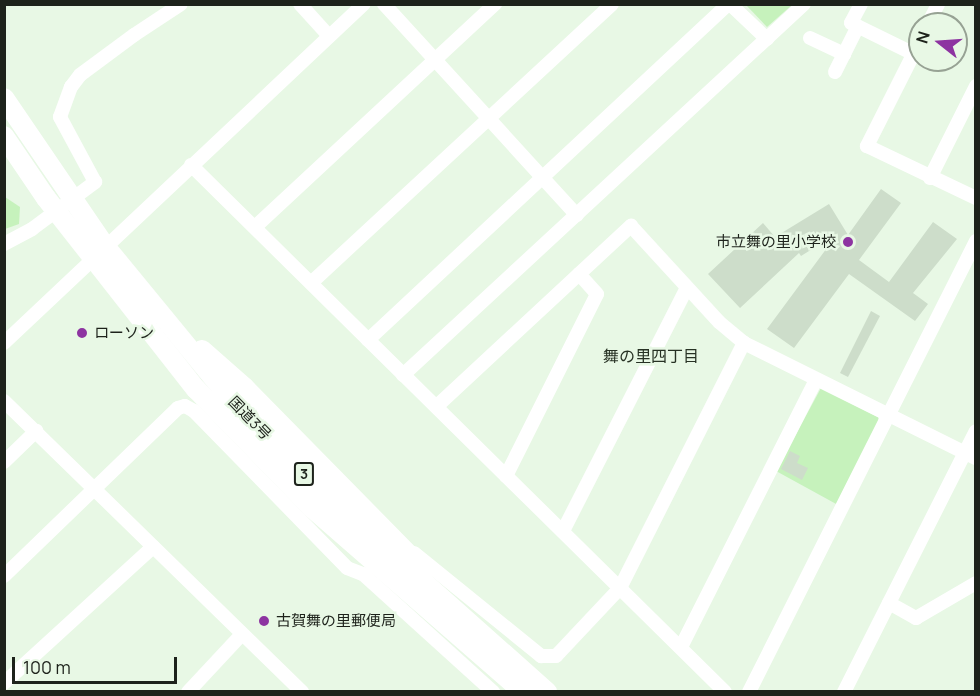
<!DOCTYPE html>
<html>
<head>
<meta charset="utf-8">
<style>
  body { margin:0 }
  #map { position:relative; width:980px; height:696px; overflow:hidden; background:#e8f8e5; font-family:Manrope,"Noto Sans JP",sans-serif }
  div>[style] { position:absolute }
  .green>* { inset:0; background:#c6f2bc }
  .building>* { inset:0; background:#cdddca }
  .minor>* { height:14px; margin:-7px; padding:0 7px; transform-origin:7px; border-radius:7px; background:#fff }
  .highway>* { height:20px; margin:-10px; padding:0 10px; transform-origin:10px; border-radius:10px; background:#fff }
  .dots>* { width:16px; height:16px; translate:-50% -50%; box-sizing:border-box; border:3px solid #e8f8e5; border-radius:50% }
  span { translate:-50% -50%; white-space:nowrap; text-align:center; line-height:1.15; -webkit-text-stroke:5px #e8f8e5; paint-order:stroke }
  .shield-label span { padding:2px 4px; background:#e8f8e5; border:2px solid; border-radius:4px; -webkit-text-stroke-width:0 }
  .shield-label { font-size:14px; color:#1d221b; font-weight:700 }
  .poi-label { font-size:15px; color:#1d221b }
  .right { translate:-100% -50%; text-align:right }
  .left { translate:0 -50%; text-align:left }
  .street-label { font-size:15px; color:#1d221b }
  .neighbourhood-label { font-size:16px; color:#273224 }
  .frame { position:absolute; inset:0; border:6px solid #1d221b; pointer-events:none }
  .north { position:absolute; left:908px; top:12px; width:60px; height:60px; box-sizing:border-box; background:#e8f8e5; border:2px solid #97a294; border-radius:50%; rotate:287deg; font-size:16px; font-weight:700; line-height:24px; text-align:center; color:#1d221b }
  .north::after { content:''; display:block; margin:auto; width:21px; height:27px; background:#8d34a1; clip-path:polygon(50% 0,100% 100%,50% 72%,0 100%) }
  .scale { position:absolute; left:12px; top:657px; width:165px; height:27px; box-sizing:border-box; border:3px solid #1d221b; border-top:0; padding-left:8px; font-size:18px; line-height:21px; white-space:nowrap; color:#1d221b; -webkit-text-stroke:4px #e8f8e5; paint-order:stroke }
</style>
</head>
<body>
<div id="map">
  <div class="green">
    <div style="clip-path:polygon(746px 5px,792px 5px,767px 27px)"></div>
    <div style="clip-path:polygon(5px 197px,20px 207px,19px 224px,5px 229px)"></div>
    <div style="clip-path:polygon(821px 388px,878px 417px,879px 422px,838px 505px,776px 471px)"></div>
  </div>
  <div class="building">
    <div style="clip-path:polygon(881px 189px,901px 203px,859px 260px,889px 282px,933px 222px,957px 239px,913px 293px,928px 304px,915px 321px,849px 274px,794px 348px,767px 329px,838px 233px,801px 256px,799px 253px,740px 308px,708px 274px,763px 223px,775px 237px,829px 204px,848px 235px)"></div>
    <div style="clip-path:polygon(871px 311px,880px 316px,848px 377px,840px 373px)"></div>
    <div style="clip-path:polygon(790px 451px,800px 456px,797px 463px,808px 468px,802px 480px,781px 469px)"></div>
  </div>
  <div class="minor">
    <div style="left:300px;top:4px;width:43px;rotate:47.8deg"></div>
    <div style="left:384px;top:4px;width:286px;rotate:47.6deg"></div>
    <div style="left:730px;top:4px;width:51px;rotate:43.4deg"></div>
    <div style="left:861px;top:4px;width:21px;rotate:118deg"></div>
    <div style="left:851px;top:23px;width:70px;rotate:26.2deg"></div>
    <div style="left:928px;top:24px;width:22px;rotate:-63deg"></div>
    <div style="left:810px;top:38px;width:38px;rotate:25deg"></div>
    <div style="left:920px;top:41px;width:118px;rotate:116.8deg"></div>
    <div style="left:867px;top:146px;width:121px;rotate:25.5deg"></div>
    <div style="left:835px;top:72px;width:51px;rotate:-63.4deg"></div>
    <div style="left:191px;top:165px;width:750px;rotate:44.62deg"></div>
    <div style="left:930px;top:178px;width:103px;rotate:-63.4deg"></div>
    <div style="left:255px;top:227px;width:328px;rotate:-42.9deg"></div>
    <div style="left:4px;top:244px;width:32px;rotate:-28deg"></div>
    <div style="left:32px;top:229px;width:79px;rotate:-36.7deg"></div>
    <div style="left:95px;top:182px;width:74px;rotate:-118.3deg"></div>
    <div style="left:60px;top:117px;width:32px;rotate:-70deg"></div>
    <div style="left:71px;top:87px;width:15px;rotate:-53deg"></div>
    <div style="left:80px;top:75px;width:67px;rotate:-36.5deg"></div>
    <div style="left:134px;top:35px;width:56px;rotate:-33.4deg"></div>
    <div style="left:311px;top:283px;width:410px;rotate:-42.8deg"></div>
    <div style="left:368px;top:340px;width:492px;rotate:-43deg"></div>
    <div style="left:4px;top:343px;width:494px;rotate:-43.3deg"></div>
    <div style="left:403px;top:375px;width:546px;rotate:-42.77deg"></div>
    <div style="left:4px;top:401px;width:417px;rotate:44.3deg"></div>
    <div style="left:437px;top:406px;width:265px;rotate:-42.9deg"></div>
    <div style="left:631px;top:226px;width:130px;rotate:47.5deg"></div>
    <div style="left:719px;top:322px;width:33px;rotate:40deg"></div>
    <div style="left:744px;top:343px;width:259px;rotate:26.4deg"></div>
    <div style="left:4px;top:462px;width:45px;rotate:-44.1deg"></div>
    <div style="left:506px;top:476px;width:203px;rotate:-63.4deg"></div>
    <div style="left:597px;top:294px;width:27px;rotate:-132deg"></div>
    <div style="left:563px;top:531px;width:273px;rotate:-63deg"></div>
    <div style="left:414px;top:553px;width:164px;rotate:39deg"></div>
    <div style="left:541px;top:656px;width:15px"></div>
    <div style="left:556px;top:656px;width:93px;rotate:-46.7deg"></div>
    <div style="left:620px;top:588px;width:275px;rotate:-63.2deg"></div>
    <div style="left:4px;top:576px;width:242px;rotate:-44deg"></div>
    <div style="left:178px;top:408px;width:7px;rotate:-16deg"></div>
    <div style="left:185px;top:406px;width:10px;rotate:29deg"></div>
    <div style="left:194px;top:411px;width:219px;rotate:45.7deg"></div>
    <div style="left:347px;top:568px;width:17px;rotate:21deg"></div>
    <div style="left:363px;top:574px;width:176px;rotate:42.2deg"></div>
    <div style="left:889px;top:603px;width:31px;rotate:29deg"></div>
    <div style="left:916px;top:618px;width:69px;rotate:-30.3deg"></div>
    <div style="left:681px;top:647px;width:299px;rotate:-63.2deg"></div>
    <div style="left:4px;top:683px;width:202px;rotate:-42.4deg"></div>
    <div style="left:188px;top:692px;width:79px;rotate:-47deg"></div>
    <div style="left:749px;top:692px;width:505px;rotate:-63.28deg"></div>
    <div style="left:844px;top:692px;width:292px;rotate:-63.2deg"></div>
  </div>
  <div class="highway">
    <div style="left:4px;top:98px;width:179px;rotate:55.7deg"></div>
    <div style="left:105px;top:246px;width:197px;rotate:50.6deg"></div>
    <div style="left:230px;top:398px;width:138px;rotate:45.3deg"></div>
    <div style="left:327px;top:496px;width:295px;rotate:41.7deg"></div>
    <div style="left:4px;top:136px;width:75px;rotate:55.9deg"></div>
    <div style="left:46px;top:198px;width:243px;rotate:51.9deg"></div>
    <div style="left:196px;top:389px;width:165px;rotate:45.7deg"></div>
    <div style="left:311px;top:507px;width:281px;rotate:41.1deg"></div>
    <div style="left:202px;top:350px;width:56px;rotate:41.4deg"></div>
    <div style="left:244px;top:387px;width:251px;rotate:45.5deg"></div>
  </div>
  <div class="dots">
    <div style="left:848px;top:242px;background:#8d34a1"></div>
    <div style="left:82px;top:333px;background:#8d34a1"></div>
    <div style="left:264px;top:621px;background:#8d34a1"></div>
  </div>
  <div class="shield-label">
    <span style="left:304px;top:474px">3</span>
  </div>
  <div class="poi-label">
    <span class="right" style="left:836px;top:242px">市立舞の里小学校</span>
    <span class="left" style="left:94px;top:333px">ローソン</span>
    <span class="left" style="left:276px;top:621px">古賀舞の里郵便局</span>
  </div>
  <div class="street-label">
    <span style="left:250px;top:418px;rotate:46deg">国道3号</span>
  </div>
  <div class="neighbourhood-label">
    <span style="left:651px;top:356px">舞の里四丁目</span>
  </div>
  <div class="frame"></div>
  <div class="north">N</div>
  <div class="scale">100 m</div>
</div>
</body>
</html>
